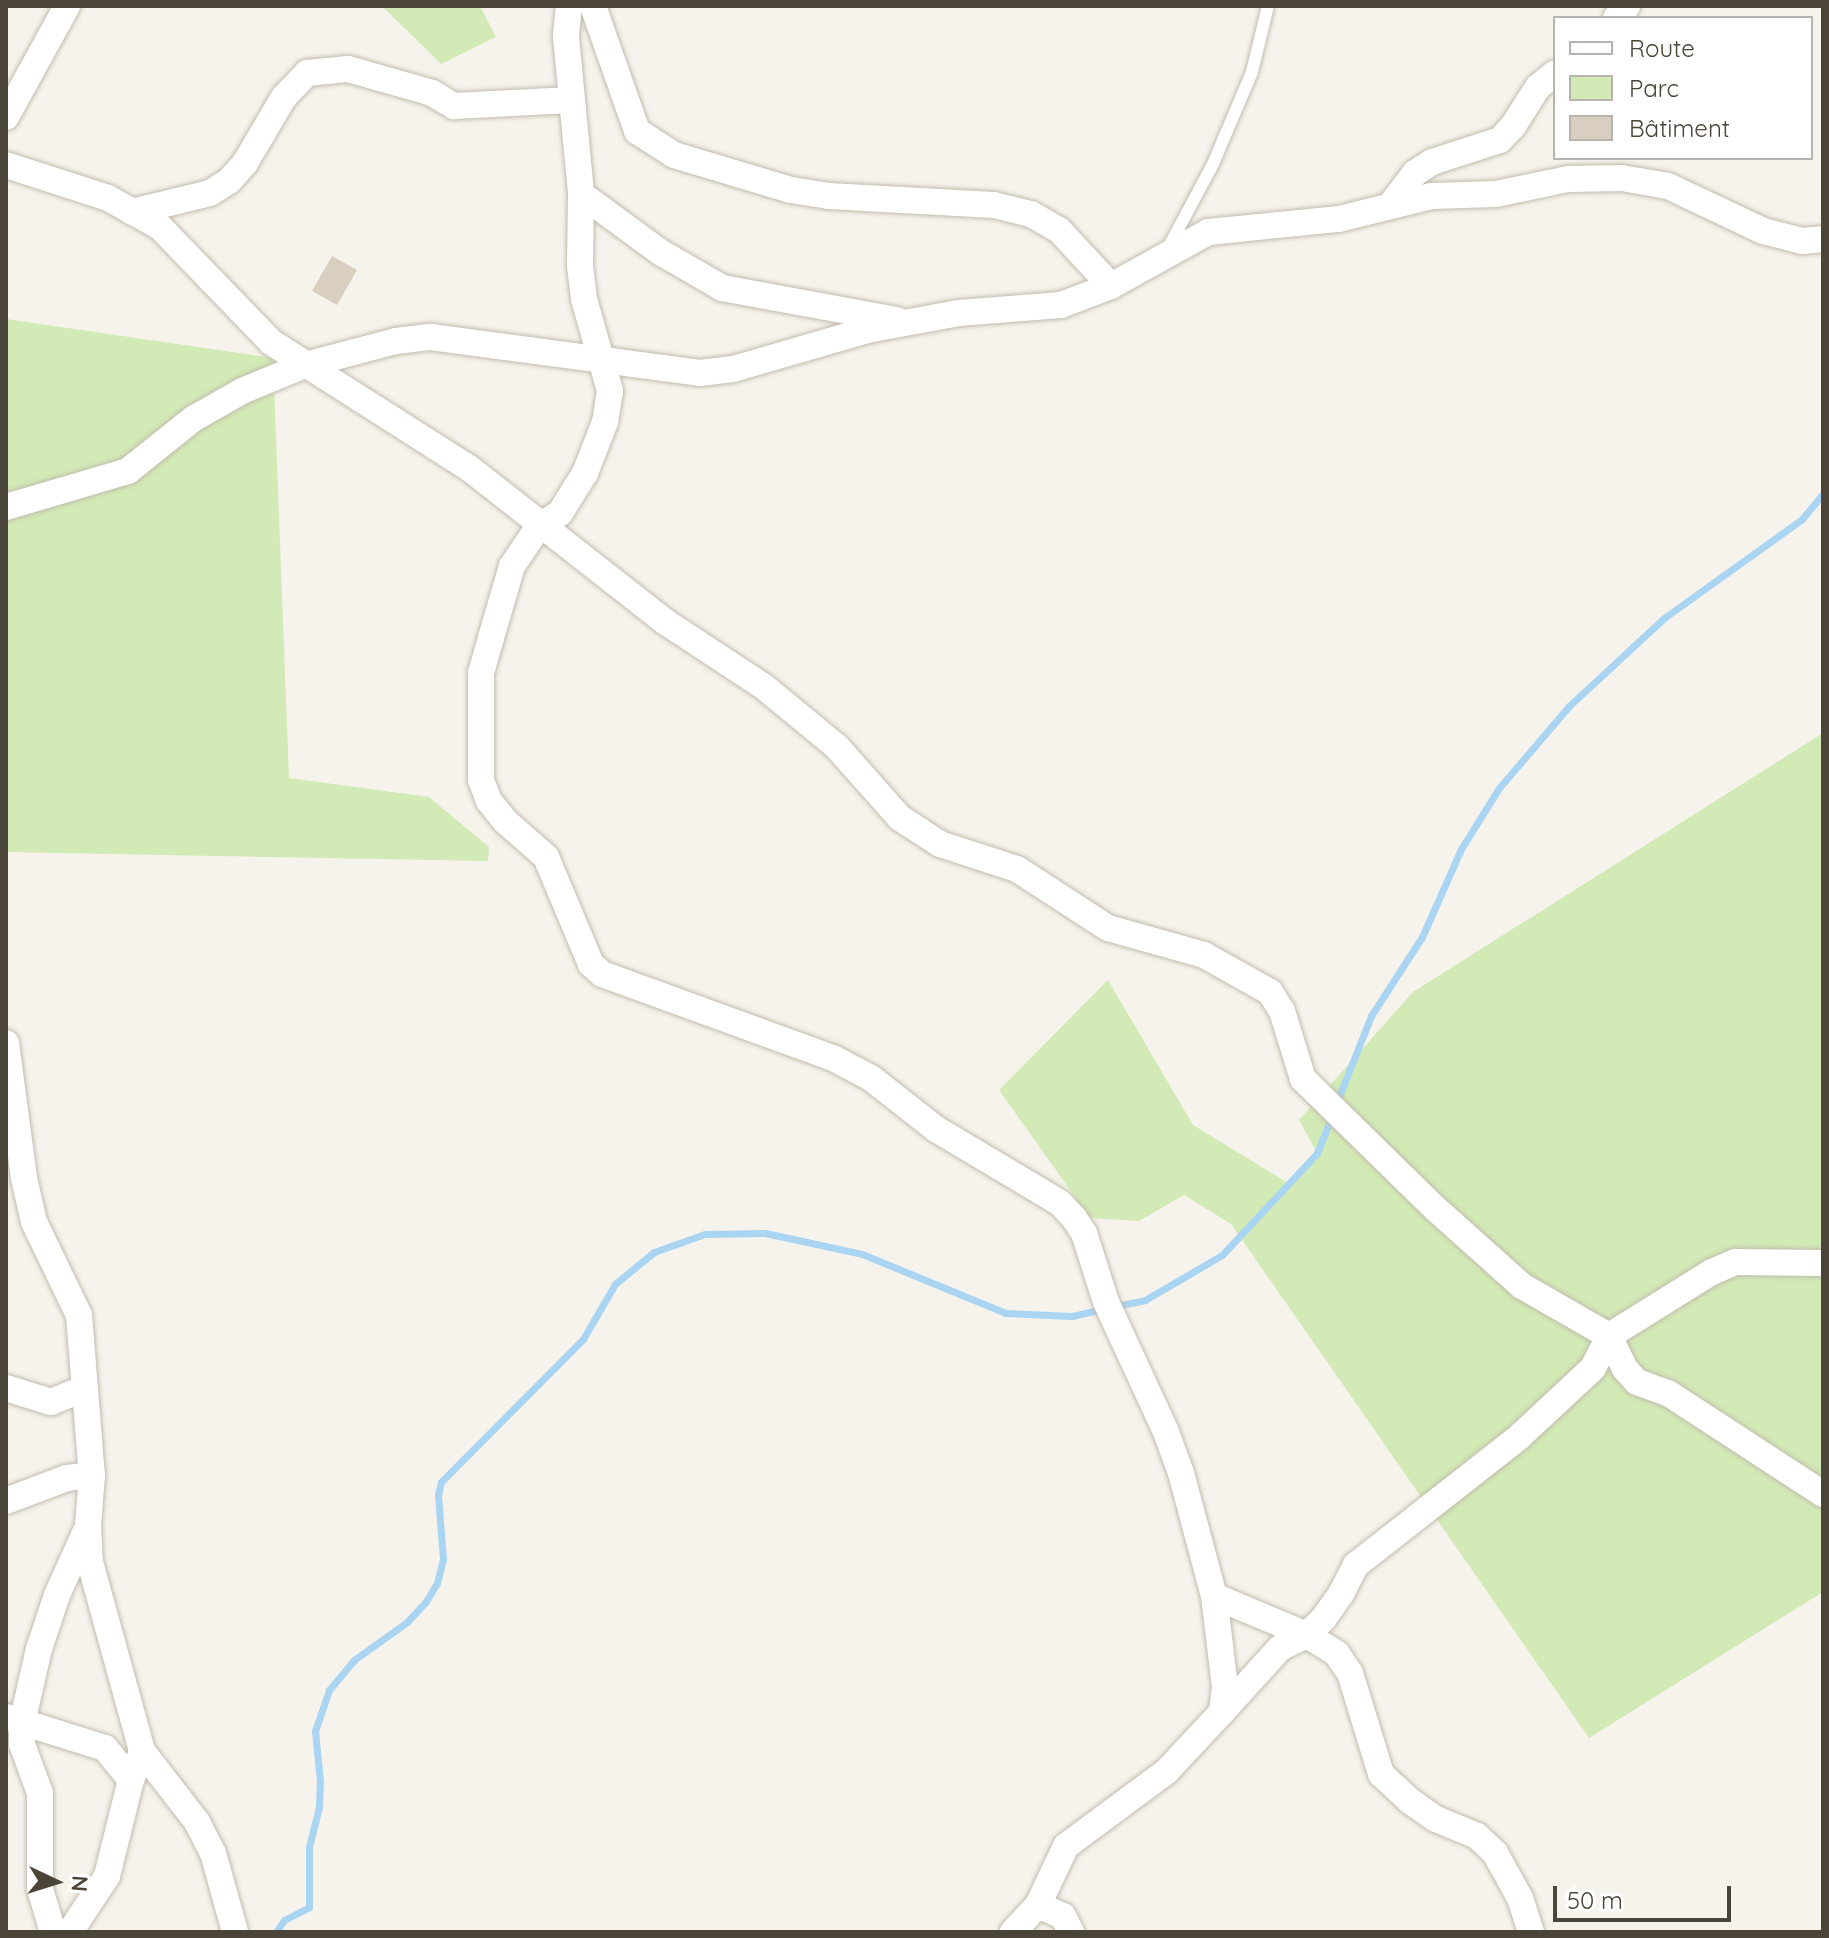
<!DOCTYPE html>
<html>
<head>
<meta charset="utf-8">
<style>
  body { margin:0 }
  #map { position:relative; width:1829px; height:1938px; overflow:hidden; background:#f6f3ec; font-family:Quicksand,sans-serif }
  div>[style] { position:absolute }
  .green>* { inset:0; background:#d2eab5 }
  .stream>* { height:7px; margin:-3.5px; padding:0 3.5px; transform-origin:3.5px; border-radius:3.5px; background:#a9d4f2 }
  .building>* { inset:0; background:#d8cfc1 }
  .roads { filter:drop-shadow(0 0 2px #c2bbae) drop-shadow(0 0 2px #c2bbae) }
  .service>* { height:12px; margin:-6px; padding:0 6px; transform-origin:6px; border-radius:6px; background:#fff }
  .minor>* { height:26px; margin:-13px; padding:0 13px; transform-origin:13px; border-radius:13px; background:#fff }
  span { translate:-50% -50%; white-space:nowrap; text-align:center; line-height:1.15; -webkit-text-stroke:7px #fff; paint-order:stroke }
  .frame { position:absolute; inset:0; border:8px solid #4b4439; pointer-events:none }
  .legend { position:absolute; left:1553px; top:16px; width:260px; height:144px; box-sizing:border-box; background:#fff; border:2px solid #b7b4b0; margin:0; padding:10px 14px; list-style:none; font-size:24px; color:#4b4439 }
  .legend li { display:flex; align-items:center; gap:16px; height:40px }
  .legend b { width:40px; border:2px solid #b7b4b0 }
  .north { position:absolute; left:16px; top:1842px; width:80px; height:80px; -webkit-text-stroke:6px #fff; paint-order:stroke; rotate:94deg; font-size:22px; font-weight:700; line-height:32px; text-align:center; color:#4b4439 }
  .north::after { content:''; display:block; margin:auto; width:28px; height:36px; background:#4b4439; clip-path:polygon(50% 0,100% 100%,50% 72%,0 100%) }
  .scale { position:absolute; left:1553px; top:1886px; width:178px; height:36px; box-sizing:border-box; border:4px solid #4b4439; border-top:0; padding-left:10px; font-size:24px; line-height:28px; white-space:nowrap; color:#4b4439; -webkit-text-stroke:6px #fff; paint-order:stroke }
</style>
</head>
<body>
<div id="map">
  <div class="green">
    <div style="clip-path:polygon(382px 6px,480px 6px,496px 37px,441px 64px)"></div>
    <div style="clip-path:polygon(6px 319px,273px 358px,289px 778px,429px 797px,489px 847px,488px 861px,6px 852px)"></div>
    <div style="clip-path:polygon(1823px 733px,1823px 1592px,1589px 1738px,1231px 1224px,1184px 1195px,1139px 1221px,1090px 1218px,999px 1090px,1108px 980px,1193px 1125px,1288px 1183px,1317px 1153px,1299px 1120px,1413px 992px)"></div>
  </div>
  <div class="stream">
    <div style="left:1336px;top:1104px;width:95px;rotate:-68.3deg"></div>
    <div style="left:1371px;top:1016px;width:94px;rotate:-57.2deg"></div>
    <div style="left:1422px;top:937px;width:96px;rotate:-66.1deg"></div>
    <div style="left:1461px;top:849px;width:72px;rotate:-58.1deg"></div>
    <div style="left:1499px;top:788px;width:108px;rotate:-49.5deg"></div>
    <div style="left:1569px;top:706px;width:129px;rotate:-42.8deg"></div>
    <div style="left:1664px;top:618px;width:168px;rotate:-35.6deg"></div>
    <div style="left:1801px;top:520px;width:34px;rotate:-50deg"></div>
    <div style="left:1115px;top:1306px;width:31px;rotate:-11deg"></div>
    <div style="left:1145px;top:1300px;width:89px;rotate:-30.3deg"></div>
    <div style="left:1222px;top:1255px;width:139px;rotate:-47deg"></div>
    <div style="left:1317px;top:1153px;width:40px;rotate:-68deg"></div>
    <div style="left:276px;top:1932px;width:14px;rotate:-56deg"></div>
    <div style="left:284px;top:1920px;width:28px;rotate:-27deg"></div>
    <div style="left:309px;top:1907px;width:60px;rotate:-90deg"></div>
    <div style="left:309px;top:1847px;width:41px;rotate:-76deg"></div>
    <div style="left:319px;top:1807px;width:26px;rotate:-88deg"></div>
    <div style="left:320px;top:1781px;width:50px;rotate:-95.7deg"></div>
    <div style="left:315px;top:1731px;width:43px;rotate:-71.1deg"></div>
    <div style="left:329px;top:1690px;width:39px;rotate:-50deg"></div>
    <div style="left:354px;top:1660px;width:65px;rotate:-35.6deg"></div>
    <div style="left:407px;top:1622px;width:26px;rotate:-47deg"></div>
    <div style="left:425px;top:1603px;width:23px;rotate:-59deg"></div>
    <div style="left:437px;top:1583px;width:25px;rotate:-76deg"></div>
    <div style="left:443px;top:1559px;width:64px;rotate:-94.5deg"></div>
    <div style="left:438px;top:1495px;width:13px;rotate:-77deg"></div>
    <div style="left:441px;top:1482px;width:202px;rotate:-45.2deg"></div>
    <div style="left:583px;top:1339px;width:64px;rotate:-59.8deg"></div>
    <div style="left:615px;top:1284px;width:50px;rotate:-39.4deg"></div>
    <div style="left:654px;top:1252px;width:54px;rotate:-19.4deg"></div>
    <div style="left:705px;top:1234px;width:60px;rotate:-1deg"></div>
    <div style="left:765px;top:1233px;width:99px;rotate:12.2deg"></div>
    <div style="left:862px;top:1254px;width:156px;rotate:22.3deg"></div>
    <div style="left:1006px;top:1313px;width:66px;rotate:2.6deg"></div>
    <div style="left:1072px;top:1316px;width:32px;rotate:-13deg"></div>
  </div>
  <div class="building">
    <div style="clip-path:polygon(332px 256px,357px 270px,337px 305px,312px 291px)"></div>
  </div>
  <div class="roads">
    <div class="service">
      <div style="left:1167px;top:250px;width:98px;rotate:-61.9deg"></div>
      <div style="left:1213px;top:164px;width:100px;rotate:-67deg"></div>
      <div style="left:1252px;top:72px;width:68px;rotate:-76.4deg"></div>
    </div>
    <div class="minor">
      <div style="left:569px;top:6px;width:31px;rotate:96deg"></div>
      <div style="left:566px;top:37px;width:158px;rotate:84.5deg"></div>
      <div style="left:581px;top:194px;width:72px;rotate:90.8deg"></div>
      <div style="left:580px;top:266px;width:33px;rotate:83deg"></div>
      <div style="left:584px;top:299px;width:96px;rotate:74.2deg"></div>
      <div style="left:610px;top:391px;width:31px;rotate:99deg"></div>
      <div style="left:605px;top:422px;width:55px;rotate:111.4deg"></div>
      <div style="left:585px;top:473px;width:47px;rotate:122deg"></div>
      <div style="left:560px;top:513px;width:25px;rotate:148deg"></div>
      <div style="left:539px;top:526px;width:48px;rotate:124deg"></div>
      <div style="left:512px;top:566px;width:75px;rotate:106.3deg"></div>
      <div style="left:491px;top:638px;width:36px;rotate:106deg"></div>
      <div style="left:481px;top:673px;width:107px;rotate:90deg"></div>
      <div style="left:481px;top:780px;width:22px;rotate:69deg"></div>
      <div style="left:489px;top:801px;width:26px;rotate:51deg"></div>
      <div style="left:505px;top:821px;width:55px;rotate:41.3deg"></div>
      <div style="left:546px;top:857px;width:116px;rotate:67.2deg"></div>
      <div style="left:591px;top:964px;width:15px;rotate:42deg"></div>
      <div style="left:602px;top:974px;width:246px;rotate:20deg"></div>
      <div style="left:833px;top:1058px;width:43px;rotate:27.8deg"></div>
      <div style="left:871px;top:1078px;width:83px;rotate:38.1deg"></div>
      <div style="left:936px;top:1129px;width:144px;rotate:30.8deg"></div>
      <div style="left:1060px;top:1203px;width:21px;rotate:47deg"></div>
      <div style="left:1074px;top:1218px;width:18px;rotate:56deg"></div>
      <div style="left:1084px;top:1233px;width:72px;rotate:72.3deg"></div>
      <div style="left:1106px;top:1302px;width:143px;rotate:65.2deg"></div>
      <div style="left:1166px;top:1432px;width:44px;rotate:69.9deg"></div>
      <div style="left:1181px;top:1473px;width:127px;rotate:75deg"></div>
      <div style="left:1214px;top:1596px;width:92px;rotate:83.1deg"></div>
      <div style="left:1225px;top:1687px;width:25px;rotate:97deg"></div>
      <div style="left:1222px;top:1712px;width:81px;rotate:133deg"></div>
      <div style="left:1167px;top:1771px;width:126px;rotate:143.4deg"></div>
      <div style="left:1066px;top:1846px;width:65px;rotate:115.4deg"></div>
      <div style="left:1038px;top:1905px;width:37px;rotate:133deg"></div>
      <div style="left:593px;top:6px;width:133px;rotate:70.6deg"></div>
      <div style="left:637px;top:131px;width:44px;rotate:33deg"></div>
      <div style="left:674px;top:155px;width:122px;rotate:16.7deg"></div>
      <div style="left:791px;top:190px;width:38px;rotate:9deg"></div>
      <div style="left:829px;top:196px;width:165px;rotate:3.1deg"></div>
      <div style="left:994px;top:205px;width:38px;rotate:14deg"></div>
      <div style="left:1031px;top:214px;width:32px;rotate:30deg"></div>
      <div style="left:1059px;top:230px;width:76px;rotate:47.1deg"></div>
      <div style="left:1616px;top:18px;width:16px;rotate:-47deg"></div>
      <div style="left:6px;top:117px;width:127px;rotate:-61.2deg"></div>
      <div style="left:6px;top:165px;width:107px;rotate:17.9deg"></div>
      <div style="left:108px;top:198px;width:60px;rotate:29.1deg"></div>
      <div style="left:160px;top:227px;width:160px;rotate:46deg"></div>
      <div style="left:271px;top:342px;width:235px;rotate:32.5deg"></div>
      <div style="left:469px;top:468px;width:248px;rotate:38.1deg"></div>
      <div style="left:664px;top:621px;width:118px;rotate:33.3deg"></div>
      <div style="left:763px;top:686px;width:96px;rotate:39.5deg"></div>
      <div style="left:837px;top:747px;width:95px;rotate:48.4deg"></div>
      <div style="left:900px;top:818px;width:48px;rotate:33deg"></div>
      <div style="left:940px;top:844px;width:81px;rotate:18deg"></div>
      <div style="left:1017px;top:869px;width:108px;rotate:33deg"></div>
      <div style="left:1108px;top:928px;width:100px;rotate:15.7deg"></div>
      <div style="left:1204px;top:955px;width:76px;rotate:29.3deg"></div>
      <div style="left:1270px;top:992px;width:22px;rotate:58deg"></div>
      <div style="left:1282px;top:1011px;width:71px;rotate:72.8deg"></div>
      <div style="left:1303px;top:1079px;width:187px;rotate:44.4deg"></div>
      <div style="left:1437px;top:1210px;width:114px;rotate:41.8deg"></div>
      <div style="left:1522px;top:1286px;width:100px;rotate:29.9deg"></div>
      <div style="left:1609px;top:1336px;width:37px;rotate:64deg"></div>
      <div style="left:1625px;top:1369px;width:18px;rotate:47deg"></div>
      <div style="left:1637px;top:1382px;width:33px;rotate:20deg"></div>
      <div style="left:1668px;top:1393px;width:185px;rotate:33.1deg"></div>
      <div style="left:581px;top:194px;width:98px;rotate:36.3deg"></div>
      <div style="left:660px;top:252px;width:72px;rotate:30.1deg"></div>
      <div style="left:722px;top:288px;width:178px;rotate:10.4deg"></div>
      <div style="left:1390px;top:206px;width:41px;rotate:-52.9deg"></div>
      <div style="left:1415px;top:173px;width:20px;rotate:-33deg"></div>
      <div style="left:1432px;top:162px;width:71px;rotate:-17.9deg"></div>
      <div style="left:1500px;top:140px;width:19px;rotate:-47deg"></div>
      <div style="left:1513px;top:126px;width:46px;rotate:-57.3deg"></div>
      <div style="left:1538px;top:87px;width:22px;rotate:-39deg"></div>
      <div style="left:132px;top:212px;width:80px;rotate:-13.7deg"></div>
      <div style="left:210px;top:193px;width:22px;rotate:-32deg"></div>
      <div style="left:229px;top:181px;width:24px;rotate:-48deg"></div>
      <div style="left:245px;top:163px;width:77px;rotate:-59.4deg"></div>
      <div style="left:284px;top:97px;width:33px;rotate:-46deg"></div>
      <div style="left:307px;top:73px;width:41px;rotate:-5.6deg"></div>
      <div style="left:348px;top:69px;width:87px;rotate:15.9deg"></div>
      <div style="left:432px;top:93px;width:26px;rotate:31deg"></div>
      <div style="left:454px;top:106px;width:117px;rotate:-2.9deg"></div>
      <div style="left:6px;top:507px;width:127px;rotate:-16.4deg"></div>
      <div style="left:128px;top:471px;width:83px;rotate:-38.7deg"></div>
      <div style="left:193px;top:419px;width:56px;rotate:-29.7deg"></div>
      <div style="left:242px;top:391px;width:68px;rotate:-22.4deg"></div>
      <div style="left:305px;top:365px;width:94px;rotate:-14.8deg"></div>
      <div style="left:396px;top:341px;width:35px;rotate:-7deg"></div>
      <div style="left:431px;top:337px;width:271px;rotate:7.6deg"></div>
      <div style="left:700px;top:373px;width:33px;rotate:-7deg"></div>
      <div style="left:733px;top:369px;width:140px;rotate:-16.2deg"></div>
      <div style="left:867px;top:330px;width:94px;rotate:-10.5deg"></div>
      <div style="left:959px;top:313px;width:102px;rotate:-4.5deg"></div>
      <div style="left:1061px;top:305px;width:53px;rotate:-20.8deg"></div>
      <div style="left:1111px;top:286px;width:111px;rotate:-29.1deg"></div>
      <div style="left:1208px;top:232px;width:132px;rotate:-5.7deg"></div>
      <div style="left:1339px;top:219px;width:95px;rotate:-14deg"></div>
      <div style="left:1431px;top:196px;width:65px;rotate:-1.8deg"></div>
      <div style="left:1496px;top:194px;width:74px;rotate:-11.8deg"></div>
      <div style="left:1568px;top:179px;width:54px;rotate:-1.1deg"></div>
      <div style="left:1622px;top:178px;width:47px;rotate:9.9deg"></div>
      <div style="left:1668px;top:186px;width:105px;rotate:25.3deg"></div>
      <div style="left:1763px;top:231px;width:40px;rotate:14.4deg"></div>
      <div style="left:1802px;top:241px;width:21px;rotate:-5deg"></div>
      <div style="left:6px;top:1043px;width:136px;rotate:82.4deg"></div>
      <div style="left:24px;top:1178px;width:45px;rotate:77.2deg"></div>
      <div style="left:34px;top:1222px;width:103px;rotate:64.2deg"></div>
      <div style="left:79px;top:1315px;width:161px;rotate:85.4deg"></div>
      <div style="left:92px;top:1475px;width:51px;rotate:94.5deg"></div>
      <div style="left:88px;top:1526px;width:36px;rotate:87deg"></div>
      <div style="left:90px;top:1562px;width:196px;rotate:74.6deg"></div>
      <div style="left:142px;top:1751px;width:90px;rotate:52.2deg"></div>
      <div style="left:197px;top:1822px;width:35px;rotate:63deg"></div>
      <div style="left:213px;top:1853px;width:82px;rotate:74.4deg"></div>
      <div style="left:6px;top:1388px;width:47px;rotate:17.3deg"></div>
      <div style="left:51px;top:1402px;width:35px;rotate:-22deg"></div>
      <div style="left:6px;top:1501px;width:65px;rotate:-20.7deg"></div>
      <div style="left:67px;top:1478px;width:25px;rotate:-7deg"></div>
      <div style="left:1214px;top:1596px;width:101px;rotate:22.8deg"></div>
      <div style="left:1307px;top:1635px;width:36px;rotate:32deg"></div>
      <div style="left:1337px;top:1654px;width:23px;rotate:56deg"></div>
      <div style="left:1350px;top:1673px;width:106px;rotate:72.9deg"></div>
      <div style="left:1381px;top:1774px;width:40px;rotate:43deg"></div>
      <div style="left:1410px;top:1801px;width:32px;rotate:35deg"></div>
      <div style="left:1436px;top:1819px;width:44px;rotate:22.5deg"></div>
      <div style="left:1477px;top:1836px;width:25px;rotate:43deg"></div>
      <div style="left:1495px;top:1853px;width:51px;rotate:60.9deg"></div>
      <div style="left:1520px;top:1898px;width:36px;rotate:72deg"></div>
      <div style="left:1222px;top:1712px;width:86px;rotate:-47.8deg"></div>
      <div style="left:1280px;top:1648px;width:30px;rotate:-26deg"></div>
      <div style="left:1307px;top:1635px;width:24px;rotate:-45deg"></div>
      <div style="left:1324px;top:1618px;width:29px;rotate:-55deg"></div>
      <div style="left:1341px;top:1594px;width:33px;rotate:-63deg"></div>
      <div style="left:1356px;top:1565px;width:207px;rotate:-38.1deg"></div>
      <div style="left:1519px;top:1437px;width:101px;rotate:-43deg"></div>
      <div style="left:1593px;top:1368px;width:36px;rotate:-63deg"></div>
      <div style="left:1609px;top:1336px;width:121px;rotate:-31.9deg"></div>
      <div style="left:1712px;top:1272px;width:26px;rotate:-23deg"></div>
      <div style="left:1736px;top:1262px;width:87px;rotate:0.7deg"></div>
      <div style="left:6px;top:1717px;width:104px;rotate:17.4deg"></div>
      <div style="left:105px;top:1748px;width:41px;rotate:50.9deg"></div>
      <div style="left:1038px;top:1905px;width:27px;rotate:24deg"></div>
      <div style="left:1063px;top:1916px;width:18px;rotate:63deg"></div>
      <div style="left:53px;top:1932px;width:45px;rotate:-106.8deg"></div>
      <div style="left:40px;top:1889px;width:96px;rotate:-90deg"></div>
      <div style="left:40px;top:1793px;width:52px;rotate:-110.2deg"></div>
      <div style="left:22px;top:1744px;width:21px;rotate:-90deg"></div>
      <div style="left:22px;top:1723px;width:76px;rotate:-77.1deg"></div>
      <div style="left:39px;top:1649px;width:57px;rotate:-71.6deg"></div>
      <div style="left:57px;top:1595px;width:68px;rotate:-65.7deg"></div>
      <div style="left:70px;top:1932px;width:67px;rotate:-56.5deg"></div>
      <div style="left:107px;top:1876px;width:99px;rotate:-76deg"></div>
      <div style="left:131px;top:1780px;width:31px;rotate:-69deg"></div>
    </div>
  </div>
  <div class="frame"></div>
  <ul class="legend">
  <li><b style="height:10px;background:#fff"></b>Route</li>
  <li><b style="height:22px;background:#d2eab5"></b>Parc</li>
  <li><b style="height:22px;background:#d8cfc1"></b>Bâtiment</li>
  </ul>
  <div class="north">N</div>
  <div class="scale">50 m</div>
</div>
</body>
</html>
